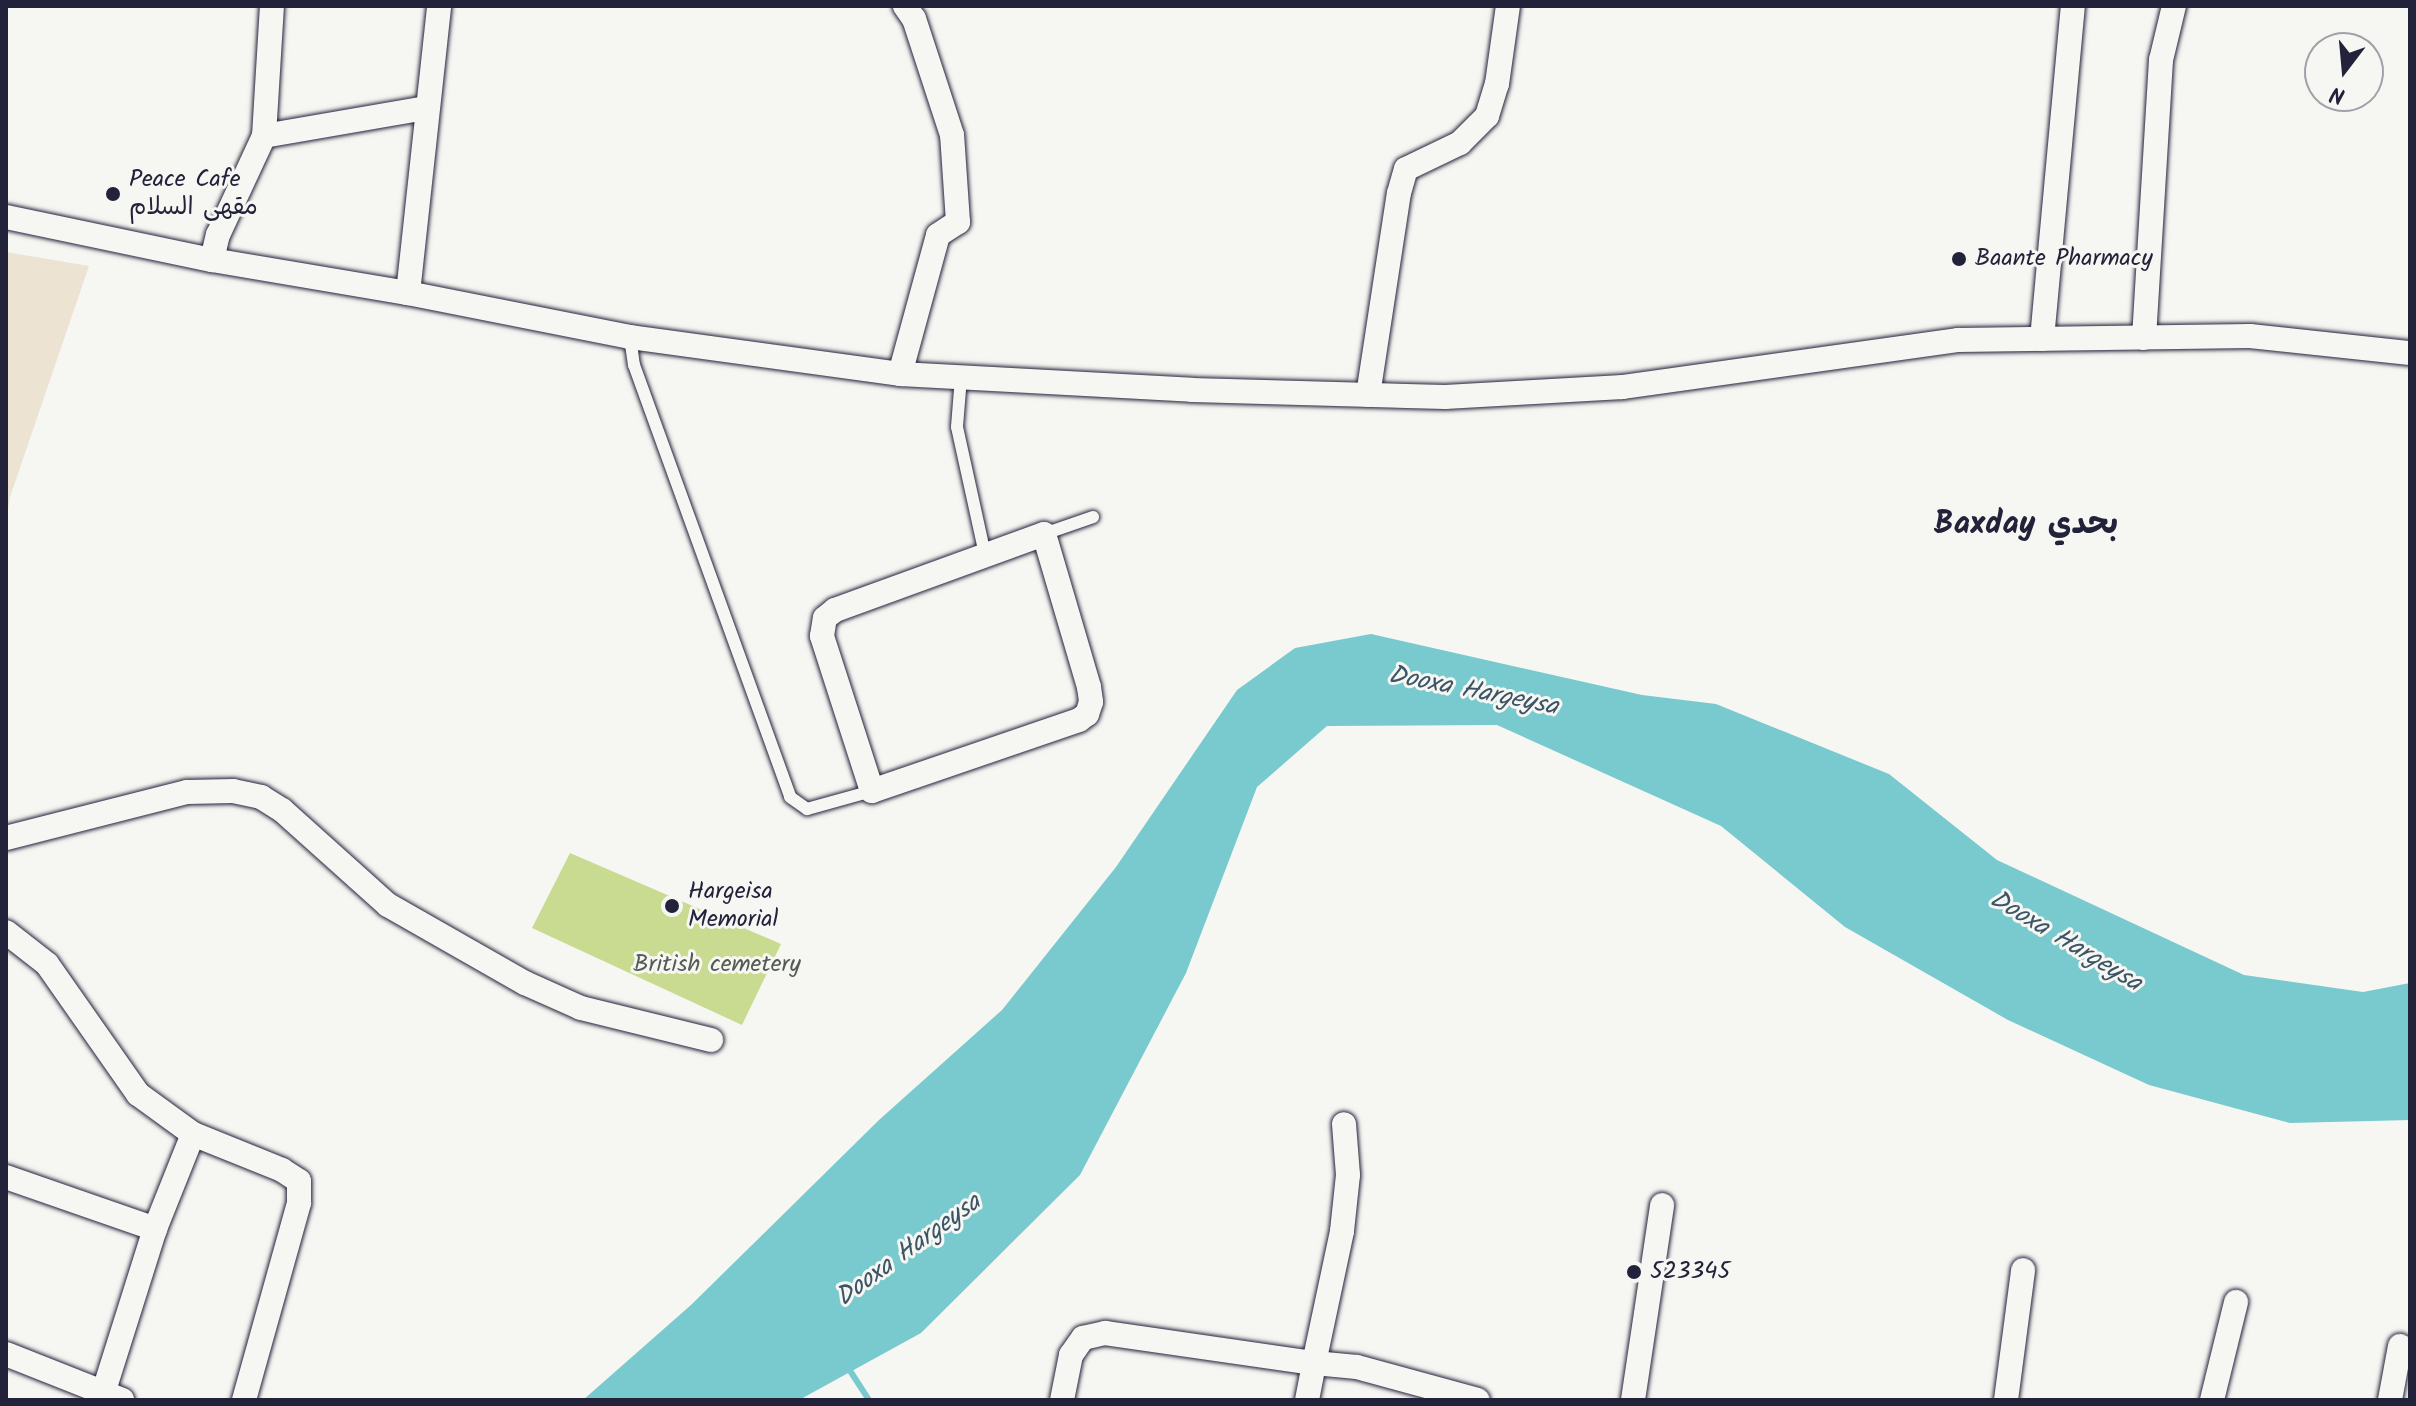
<!DOCTYPE html>
<html>
<head>
<meta charset="utf-8">
<style>
  body { margin:0 }
  #map { position:relative; width:2416px; height:1406px; overflow:hidden; background:#f6f6f2; font-family:Kalam,"Playpen Sans Arabic",sans-serif }
  div>[style] { position:absolute }
  .built>* { inset:0; background:#ede3d3 }
  .green>* { inset:0; background:#c8db90 }
  .water>* { inset:0; background:#78cace }
  .stream>* { height:6px; margin:-3px; padding:0 3px; transform-origin:3px; border-radius:3px; background:#78cace }
  .roads { filter:drop-shadow(0 0 2px #22223b) drop-shadow(0 0 2px #22223b) }
  .service>* { height:12px; margin:-6px; padding:0 6px; transform-origin:6px; border-radius:6px; background:#f6f6f2 }
  .minor>* { height:24px; margin:-12px; padding:0 12px; transform-origin:12px; border-radius:12px; background:#f6f6f2 }
  .dots>* { width:22px; height:22px; translate:-50% -50%; box-sizing:border-box; border:4px solid #f6f6f2; border-radius:50% }
  span { translate:-50% -50%; white-space:nowrap; text-align:center; line-height:1.15; -webkit-text-stroke:6px #f6f6f2; paint-order:stroke }
  .poi-label { font-size:24px; color:#22223b }
  .left { translate:0 -50%; text-align:left }
  .park-label { font-size:24px; color:#545a54 }
  .water-label { font-size:26px; color:#3c5467; font-style:italic }
  .district-label { font-size:32px; color:#22223b; font-weight:700 }
  .frame { position:absolute; inset:0; border:8px solid #22223b; pointer-events:none }
  .north { position:absolute; left:2304px; top:32px; width:80px; height:80px; box-sizing:border-box; background:#f6f6f2; border:2px solid #a1a1a9; border-radius:50%; rotate:196deg; font-size:22px; font-weight:700; line-height:32px; text-align:center; color:#22223b }
  .north::after { content:''; display:block; margin:auto; width:28px; height:36px; background:#22223b; clip-path:polygon(50% 0,100% 100%,50% 72%,0 100%) }
</style>
</head>
<body>
<div id="map">
  <div class="built">
    <div style="clip-path:polygon(6px 252px,89px 266px,10px 497px,6px 522px)"></div>
  </div>
  <div class="green">
    <div style="clip-path:polygon(570px 853px,781px 944px,742px 1025px,532px 928px)"></div>
  </div>
  <div class="water">
    <div style="clip-path:polygon(1371px 634px,1642px 695px,1716px 704px,1889px 774px,1997px 860px,2244px 975px,2363px 992px,2410px 983px,2410px 1120px,2290px 1123px,2149px 1085px,2008px 1020px,1845px 927px,1721px 826px,1497px 725px,1327px 726px,1257px 787px,1186px 973px,1080px 1175px,921px 1333px,799px 1400px,583px 1400px,691px 1305px,879px 1120px,1002px 1010px,1116px 867px,1237px 690px,1295px 648px)"></div>
  </div>
  <div class="stream">
    <div style="left:847px;top:1366px;width:40px;rotate:57.1deg"></div>
  </div>
  <div class="roads">
    <div class="service">
      <div style="left:630px;top:337px;width:28px;rotate:82deg"></div>
      <div style="left:634px;top:365px;width:459px;rotate:70.1deg"></div>
      <div style="left:790px;top:797px;width:21px;rotate:35deg"></div>
      <div style="left:807px;top:809px;width:67px;rotate:-15.5deg"></div>
      <div style="left:961px;top:377px;width:50px;rotate:94.6deg"></div>
      <div style="left:957px;top:427px;width:130px;rotate:77.6deg"></div>
      <div style="left:1044px;top:534px;width:52px;rotate:-19.1deg"></div>
    </div>
    <div class="minor">
      <div style="left:264px;top:136px;width:164px;rotate:-9.8deg"></div>
      <div style="left:6px;top:217px;width:210px;rotate:11.8deg"></div>
      <div style="left:212px;top:260px;width:199px;rotate:9.6deg"></div>
      <div style="left:408px;top:293px;width:226px;rotate:11.2deg"></div>
      <div style="left:630px;top:337px;width:273px;rotate:7.8deg"></div>
      <div style="left:900px;top:374px;width:292px;rotate:3.1deg"></div>
      <div style="left:1192px;top:390px;width:253px;rotate:1.6deg"></div>
      <div style="left:1445px;top:397px;width:178px;rotate:-3.2deg"></div>
      <div style="left:1623px;top:387px;width:338px;rotate:-8deg"></div>
      <div style="left:1958px;top:340px;width:292px;rotate:-0.8deg"></div>
      <div style="left:2250px;top:336px;width:161px;rotate:6.1deg"></div>
      <div style="left:212px;top:260px;width:26px;rotate:-77deg"></div>
      <div style="left:218px;top:235px;width:109px;rotate:-65.1deg"></div>
      <div style="left:264px;top:136px;width:130px;rotate:-86.5deg"></div>
      <div style="left:408px;top:293px;width:289px;rotate:-83.8deg"></div>
      <div style="left:2144px;top:338px;width:279px;rotate:-86.5deg"></div>
      <div style="left:2161px;top:60px;width:56px;rotate:-76.5deg"></div>
      <div style="left:2042px;top:339px;width:334px;rotate:-84.7deg"></div>
      <div style="left:900px;top:374px;width:144px;rotate:-74.7deg"></div>
      <div style="left:938px;top:235px;width:24px;rotate:-33deg"></div>
      <div style="left:958px;top:222px;width:87px;rotate:-93.9deg"></div>
      <div style="left:952px;top:135px;width:122px;rotate:-108.1deg"></div>
      <div style="left:914px;top:19px;width:16px;rotate:-125deg"></div>
      <div style="left:1368px;top:395px;width:204px;rotate:-81.3deg"></div>
      <div style="left:1399px;top:193px;width:25px;rotate:-74deg"></div>
      <div style="left:1406px;top:169px;width:60px;rotate:-25.7deg"></div>
      <div style="left:1460px;top:143px;width:38px;rotate:-45deg"></div>
      <div style="left:1487px;top:116px;width:34px;rotate:-73deg"></div>
      <div style="left:1497px;top:84px;width:79px;rotate:-82deg"></div>
      <div style="left:1044px;top:534px;width:159px;rotate:73.6deg"></div>
      <div style="left:1089px;top:687px;width:15px;rotate:82deg"></div>
      <div style="left:1091px;top:702px;width:13px;rotate:108deg"></div>
      <div style="left:1087px;top:714px;width:10px;rotate:143deg"></div>
      <div style="left:1079px;top:720px;width:219px;rotate:161.1deg"></div>
      <div style="left:872px;top:791px;width:163px;rotate:-107.9deg"></div>
      <div style="left:822px;top:636px;width:18px;rotate:-81deg"></div>
      <div style="left:825px;top:618px;width:13px;rotate:-39deg"></div>
      <div style="left:835px;top:610px;width:222px;rotate:-20deg"></div>
      <div style="left:6px;top:838px;width:187px;rotate:-14.3deg"></div>
      <div style="left:187px;top:792px;width:46px;rotate:-1.2deg"></div>
      <div style="left:233px;top:791px;width:29px;rotate:12deg"></div>
      <div style="left:261px;top:797px;width:25px;rotate:32deg"></div>
      <div style="left:282px;top:810px;width:142px;rotate:41.9deg"></div>
      <div style="left:388px;top:905px;width:158px;rotate:29.7deg"></div>
      <div style="left:525px;top:983px;width:61px;rotate:24.1deg"></div>
      <div style="left:581px;top:1008px;width:134px;rotate:13.8deg"></div>
      <div style="left:6px;top:932px;width:52px;rotate:38deg"></div>
      <div style="left:47px;top:964px;width:159px;rotate:55deg"></div>
      <div style="left:138px;top:1094px;width:68px;rotate:36deg"></div>
      <div style="left:193px;top:1134px;width:96px;rotate:22deg"></div>
      <div style="left:282px;top:1170px;width:20px;rotate:33deg"></div>
      <div style="left:299px;top:1181px;width:22px;rotate:90deg"></div>
      <div style="left:299px;top:1203px;width:205px;rotate:105.6deg"></div>
      <div style="left:6px;top:1177px;width:158px;rotate:19.2deg"></div>
      <div style="left:6px;top:1354px;width:125px;rotate:21.6deg"></div>
      <div style="left:101px;top:1400px;width:179px;rotate:-72.5deg"></div>
      <div style="left:155px;top:1229px;width:102px;rotate:-68.2deg"></div>
      <div style="left:1062px;top:1400px;width:46px;rotate:-78.7deg"></div>
      <div style="left:1071px;top:1355px;width:21px;rotate:-55deg"></div>
      <div style="left:1083px;top:1338px;width:23px;rotate:-13deg"></div>
      <div style="left:1105px;top:1333px;width:211px;rotate:8.2deg"></div>
      <div style="left:1314px;top:1363px;width:135px;rotate:-78deg"></div>
      <div style="left:1342px;top:1231px;width:56px;rotate:-83.9deg"></div>
      <div style="left:1348px;top:1175px;width:51px;rotate:-94.5deg"></div>
      <div style="left:1307px;top:1400px;width:38px;rotate:-79deg"></div>
      <div style="left:1314px;top:1363px;width:43px;rotate:5.3deg"></div>
      <div style="left:1357px;top:1367px;width:125px;rotate:15.3deg"></div>
      <div style="left:1633px;top:1400px;width:197px;rotate:-81.5deg"></div>
      <div style="left:2006px;top:1400px;width:131px;rotate:-82.5deg"></div>
      <div style="left:2212px;top:1400px;width:101px;rotate:-76.2deg"></div>
      <div style="left:2390px;top:1400px;width:55px;rotate:-79.5deg"></div>
    </div>
  </div>
  <div class="dots">
    <div style="left:113px;top:194px;background:#22223b"></div>
    <div style="left:1959px;top:259px;background:#22223b"></div>
    <div style="left:672px;top:906px;background:#22223b"></div>
    <div style="left:1634px;top:1272px;background:#22223b"></div>
  </div>
  <div class="poi-label">
    <span class="left" style="left:129px;top:194px">Peace Cafe<br>مقهى السلام</span>
    <span class="left" style="left:1975px;top:259px">Baante Pharmacy</span>
    <span class="left" style="left:688px;top:906px">Hargeisa<br>Memorial</span>
    <span class="left" style="left:1650px;top:1272px">523345</span>
  </div>
  <div class="park-label">
    <span style="left:717px;top:965px">British cemetery</span>
  </div>
  <div class="water-label">
    <span style="left:1473px;top:692px;rotate:11deg">Dooxa Hargeysa</span>
    <span style="left:2065px;top:942px;rotate:31deg">Dooxa Hargeysa</span>
    <span style="left:909px;top:1251px;rotate:-36deg">Dooxa Hargeysa</span>
  </div>
  <div class="district-label">
    <span style="left:2026px;top:525px">Baxday بحدي</span>
  </div>
  <div class="frame"></div>
  <div class="north">N</div>
</div>
</body>
</html>
